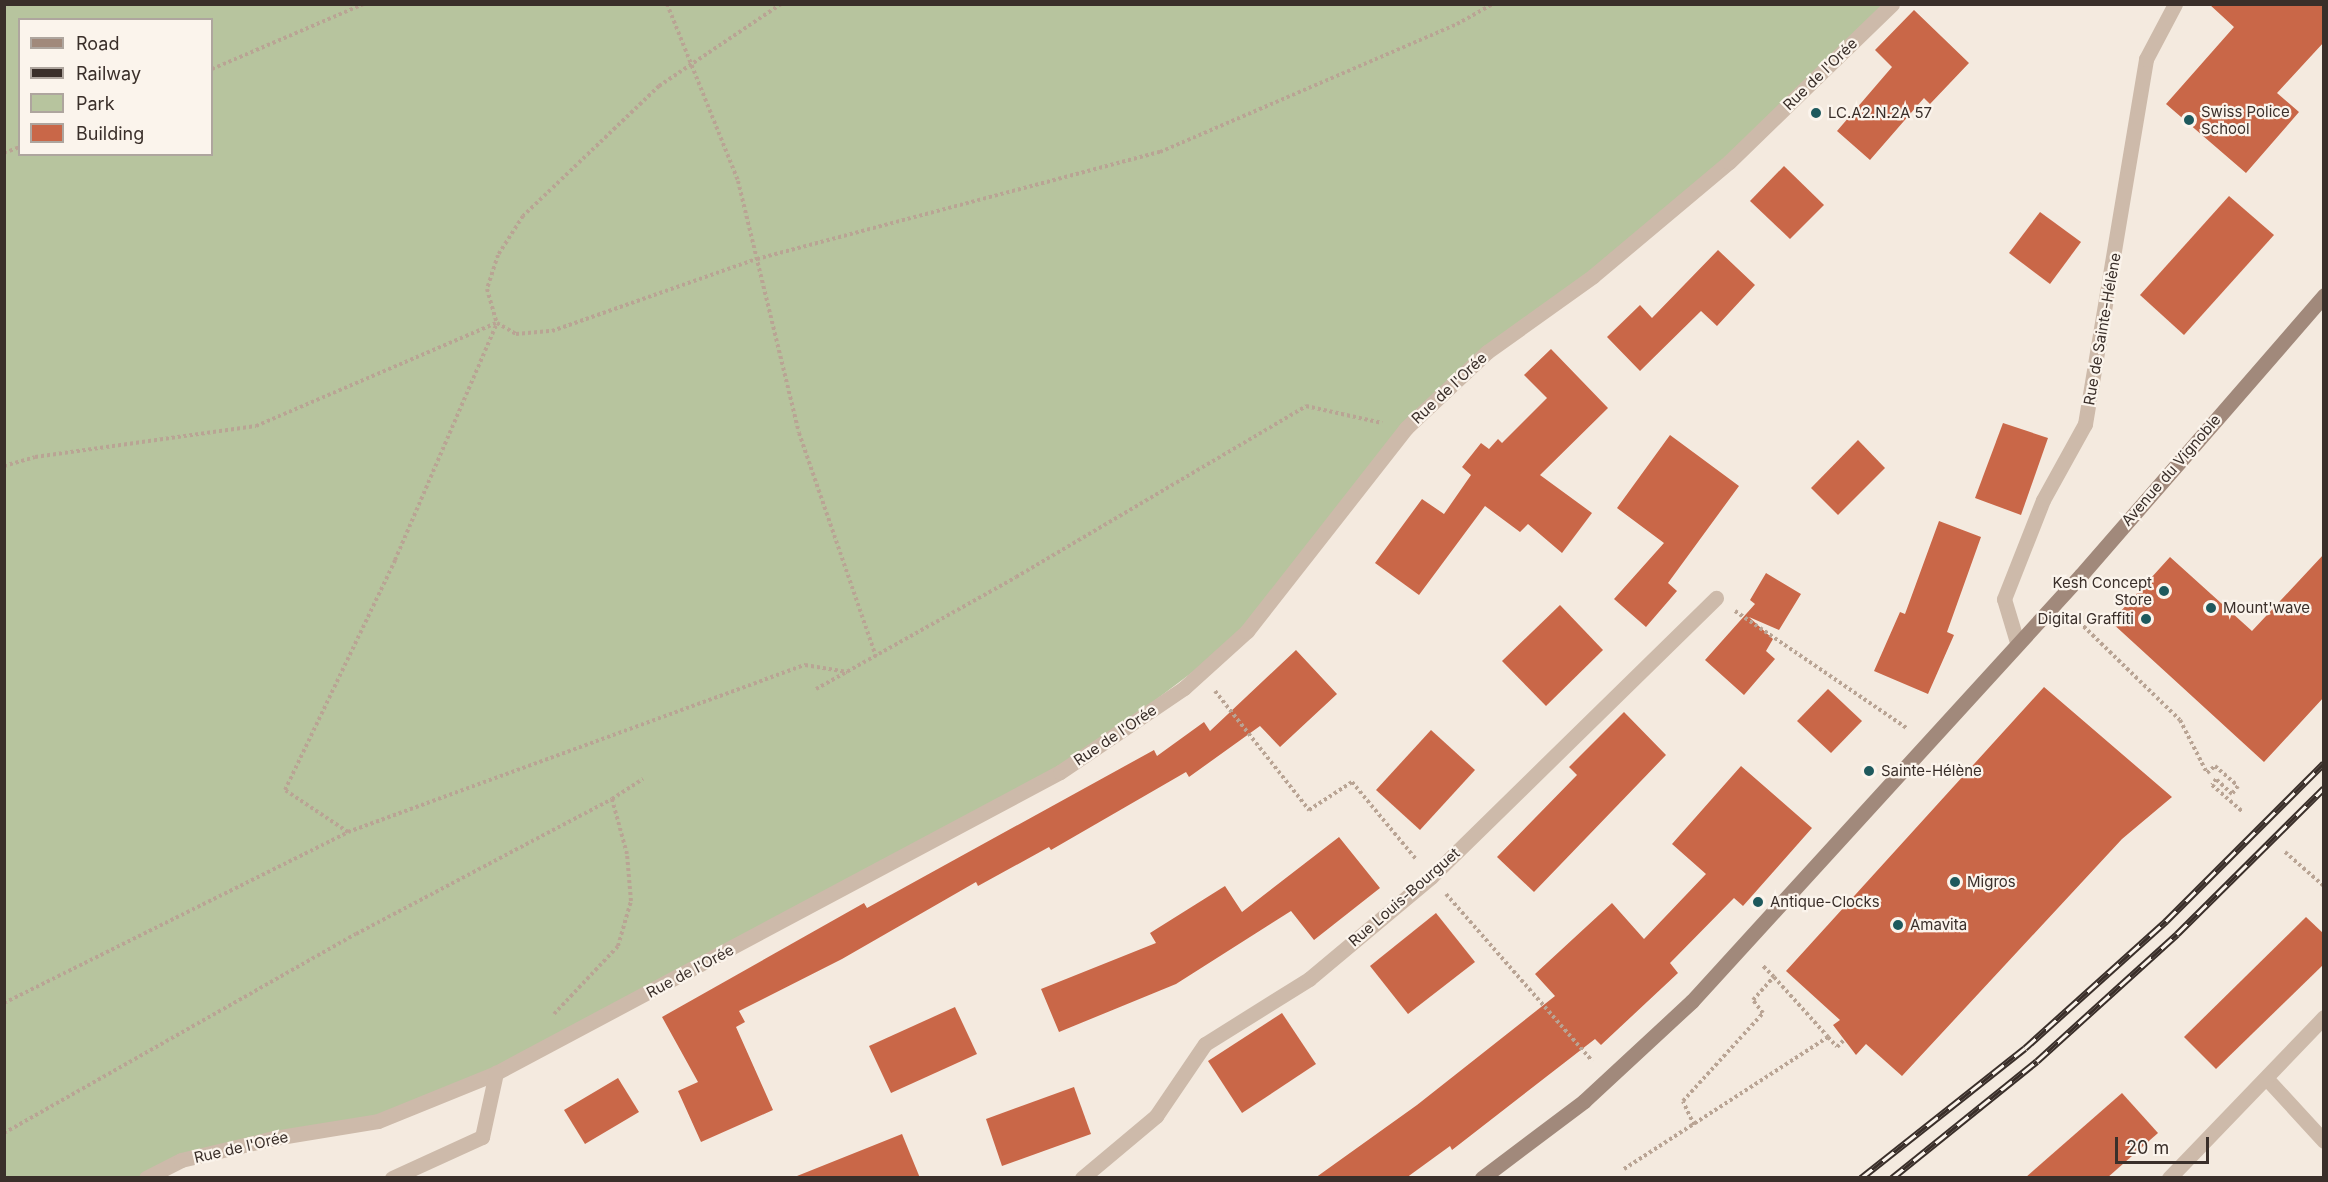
<!DOCTYPE html>
<html>
<head>
<meta charset="utf-8">
<style>
  body { margin:0 }
  #map { position:relative; width:2328px; height:1182px; overflow:hidden; background:#f4eadf; font-family:Inter,sans-serif }
  div>[style] { position:absolute }
  .green>* { inset:0; background:#b7c49e }
  .building>* { inset:0; background:#c96748 }
  .path>* { height:4px; margin-top:-2px; transform-origin:0; background:repeating-linear-gradient(90deg,#b9a494 0 3px,transparent 0 6px) }
  .street>* { height:15px; margin:-7.5px; padding:0 7.5px; transform-origin:7.5px; border-radius:7.5px; background:#cdbaaa }
  .secondary>* { height:15px; margin:-7.5px; padding:0 7.5px; transform-origin:7.5px; border-radius:7.5px; background:#a1897b }
  .rail>* { height:7px; margin-top:-3.5px; transform-origin:0; background:repeating-linear-gradient(90deg,#fbf4ec 0 14px,#3a2f2a 0 28px); box-sizing:border-box; border-block:2px solid #3a2f2a }
  .dots>* { width:16px; height:16px; translate:-50% -50%; box-sizing:border-box; border:3px solid #fbf4ec; border-radius:50% }
  span { translate:-50% -50%; white-space:nowrap; text-align:center; line-height:1.15; -webkit-text-stroke:4.5px #fbf4ec; paint-order:stroke }
  .street-label { font-size:15px; color:#3a2f2a }
  .poi-label { font-size:15px; color:#3a2f2a }
  .left { translate:0 -50%; text-align:left }
  .right { translate:-100% -50%; text-align:right }
  .frame { position:absolute; inset:0; border:6px solid #3a2f2a; pointer-events:none }
  .legend { position:absolute; left:18px; top:18px; width:195px; height:138px; box-sizing:border-box; background:#fbf4ec; border:2px solid #aea59e; margin:0; padding:8px 10px; list-style:none; font-size:18px; color:#3a2f2a }
  .legend li { display:flex; align-items:center; gap:12px; height:30px }
  .legend b { width:30px; border:2px solid #aea59e }
  .scale { position:absolute; left:2115px; top:1137px; width:94px; height:27px; box-sizing:border-box; border:3px solid #3a2f2a; border-top:0; padding-left:8px; font-size:18px; line-height:21px; white-space:nowrap; color:#3a2f2a; -webkit-text-stroke:4px #fbf4ec; paint-order:stroke }
</style>
</head>
<body>
<div id="map">
  <div class="green">
    <div style="clip-path:polygon(evenodd,5px 5px,1892px 5px,1729px 162px,1487px 352px,1406px 428px,1247px 631px,1060px 772px,503px 1069px,378px 1121px,274px 1138px,146px 1177px,5px 1178px,5px 5px,20px 20px,212px 20px,212px 154px,20px 154px,20px 20px)"></div>
  </div>
  <div class="building">
    <div style="clip-path:polygon(2209px 4px,2324px 4px,2324px 42px,2277px 93px,2299px 112px,2246px 173px,2166px 104px,2234px 27px)"></div>
    <div style="clip-path:polygon(1914px 10px,1969px 63px,1930px 104px,1924px 98px,1870px 160px,1837px 131px,1892px 67px,1875px 50px)"></div>
    <div style="clip-path:polygon(1784px 166px,1824px 205px,1790px 239px,1750px 201px)"></div>
    <div style="clip-path:polygon(2229px 196px,2274px 235px,2184px 335px,2140px 295px)"></div>
    <div style="clip-path:polygon(2040px 212px,2081px 242px,2050px 284px,2009px 253px)"></div>
    <div style="clip-path:polygon(1718px 250px,1755px 285px,1717px 326px,1701px 311px,1640px 371px,1607px 337px,1640px 305px,1652px 318px)"></div>
    <div style="clip-path:polygon(1551px 349px,1608px 408px,1540px 475px,1592px 513px,1562px 553px,1528px 524px,1520px 532px,1485px 506px,1419px 595px,1375px 563px,1422px 499px,1444px 514px,1471px 475px,1462px 467px,1481px 443px,1489px 449px,1498px 439px,1502px 443px,1547px 398px,1524px 375px)"></div>
    <div style="clip-path:polygon(2003px 423px,2048px 438px,2021px 515px,1975px 498px)"></div>
    <div style="clip-path:polygon(1670px 435px,1739px 486px,1668px 583px,1677px 591px,1646px 627px,1614px 599px,1664px 543px,1617px 508px)"></div>
    <div style="clip-path:polygon(1858px 440px,1885px 468px,1838px 515px,1811px 488px)"></div>
    <div style="clip-path:polygon(1939px 521px,1981px 537px,1947px 632px,1954px 635px,1928px 694px,1874px 671px,1900px 612px,1905px 614px)"></div>
    <div style="clip-path:polygon(2324px 554px,2324px 697px,2264px 762px,2111px 622px,2170px 557px,2252px 631px)"></div>
    <div style="clip-path:polygon(1766px 573px,1801px 594px,1779px 630px,1749px 617px,1773px 639px,1766px 651px,1775px 659px,1744px 695px,1705px 660px,1755px 604px,1750px 600px)"></div>
    <div style="clip-path:polygon(1560px 605px,1603px 650px,1546px 706px,1502px 661px)"></div>
    <div style="clip-path:polygon(1296px 650px,1337px 694px,1280px 747px,1260px 726px,1189px 777px,1186px 772px,1051px 850px,1049px 847px,978px 886px,976px 882px,842px 959px,739px 1011px,745px 1022px,736px 1027px,773px 1110px,701px 1142px,678px 1091px,698px 1082px,662px 1017px,864px 903px,867px 908px,1154px 750px,1157px 756px,1204px 722px,1210px 731px)"></div>
    <div style="clip-path:polygon(2044px 687px,2172px 797px,2122px 839px,1902px 1076px,1866px 1044px,1856px 1055px,1833px 1025px,1840px 1020px,1786px 971px)"></div>
    <div style="clip-path:polygon(1828px 689px,1862px 721px,1831px 753px,1797px 721px)"></div>
    <div style="clip-path:polygon(1624px 712px,1666px 755px,1534px 892px,1497px 857px,1577px 775px,1569px 767px)"></div>
    <div style="clip-path:polygon(1431px 730px,1475px 770px,1420px 830px,1376px 790px)"></div>
    <div style="clip-path:polygon(1741px 766px,1812px 828px,1743px 906px,1734px 898px,1670px 963px,1678px 973px,1601px 1045px,1595px 1039px,1452px 1150px,1450px 1146px,1406px 1178px,1315px 1178px,1417px 1105px,1555px 996px,1535px 974px,1612px 903px,1644px 939px,1706px 874px,1672px 844px)"></div>
    <div style="clip-path:polygon(1339px 837px,1380px 888px,1314px 940px,1291px 911px,1176px 984px,1059px 1032px,1041px 989px,1156px 943px,1150px 933px,1225px 886px,1242px 912px)"></div>
    <div style="clip-path:polygon(1436px 913px,1475px 962px,1408px 1014px,1370px 966px)"></div>
    <div style="clip-path:polygon(2306px 917px,2324px 934px,2324px 964px,2216px 1069px,2184px 1037px)"></div>
    <div style="clip-path:polygon(955px 1007px,977px 1054px,891px 1093px,869px 1046px)"></div>
    <div style="clip-path:polygon(1282px 1013px,1316px 1064px,1242px 1113px,1208px 1061px)"></div>
    <div style="clip-path:polygon(618px 1078px,639px 1112px,585px 1144px,564px 1110px)"></div>
    <div style="clip-path:polygon(1074px 1087px,1091px 1134px,1002px 1166px,986px 1119px)"></div>
    <div style="clip-path:polygon(2122px 1093px,2158px 1133px,2107px 1178px,2025px 1178px)"></div>
    <div style="clip-path:polygon(902px 1134px,920px 1178px,797px 1178px,797px 1176px)"></div>
  </div>
  <div class="path">
    <div style="left:667px;top:4px;width:191px;rotate:68.1deg"></div>
    <div style="left:738px;top:181px;width:259px;rotate:76.4deg"></div>
    <div style="left:799px;top:433px;width:236px;rotate:71deg"></div>
    <div style="left:781px;top:4px;width:147px;rotate:146.1deg"></div>
    <div style="left:659px;top:86px;width:188px;rotate:136.3deg"></div>
    <div style="left:523px;top:216px;width:46px;rotate:122.7deg"></div>
    <div style="left:498px;top:255px;width:36px;rotate:108deg"></div>
    <div style="left:487px;top:289px;width:35px;rotate:74deg"></div>
    <div style="left:497px;top:323px;width:22px;rotate:30deg"></div>
    <div style="left:516px;top:334px;width:36px;rotate:-5deg"></div>
    <div style="left:552px;top:331px;width:217px;rotate:-19.4deg"></div>
    <div style="left:757px;top:259px;width:417px;rotate:-14.9deg"></div>
    <div style="left:1160px;top:152px;width:323px;rotate:-23.3deg"></div>
    <div style="left:1457px;top:24px;width:41px;rotate:-29.1deg"></div>
    <div style="left:212px;top:69px;width:165px;rotate:-23.2deg"></div>
    <div style="left:4px;top:153px;width:17px;rotate:-21deg"></div>
    <div style="left:4px;top:466px;width:32px;rotate:-16deg"></div>
    <div style="left:35px;top:457px;width:223px;rotate:-8deg"></div>
    <div style="left:256px;top:426px;width:261px;rotate:-23.2deg"></div>
    <div style="left:1735px;top:611px;width:209px;rotate:34.3deg"></div>
    <div style="left:2075px;top:618px;width:146px;rotate:44.2deg"></div>
    <div style="left:2180px;top:720px;width:59px;rotate:63deg"></div>
    <div style="left:2207px;top:773px;width:11px;rotate:-41deg"></div>
    <div style="left:2215px;top:766px;width:30px;rotate:41deg"></div>
    <div style="left:2238px;top:786px;width:10px;rotate:127deg"></div>
    <div style="left:2232px;top:794px;width:22px;rotate:-137deg"></div>
    <div style="left:2216px;top:779px;width:7px;rotate:124deg"></div>
    <div style="left:2212px;top:785px;width:41px;rotate:41.1deg"></div>
    <div style="left:816px;top:689px;width:229px;rotate:-29.2deg"></div>
    <div style="left:1016px;top:577px;width:337px;rotate:-30.5deg"></div>
    <div style="left:1306px;top:406px;width:78px;rotate:12.6deg"></div>
    <div style="left:1215px;top:691px;width:152px;rotate:51.7deg"></div>
    <div style="left:1309px;top:810px;width:51px;rotate:-33.1deg"></div>
    <div style="left:1352px;top:782px;width:100px;rotate:50.3deg"></div>
    <div style="left:348px;top:832px;width:76px;rotate:-146.3deg"></div>
    <div style="left:285px;top:790px;width:255px;rotate:-64.4deg"></div>
    <div style="left:395px;top:560px;width:258px;rotate:-66.7deg"></div>
    <div style="left:2285px;top:852px;width:52px;rotate:41.1deg"></div>
    <div style="left:1446px;top:894px;width:222px;rotate:48.8deg"></div>
    <div style="left:1774px;top:977px;width:81px;rotate:48deg"></div>
    <div style="left:4px;top:1003px;width:384px;rotate:-26.4deg"></div>
    <div style="left:348px;top:832px;width:487px;rotate:-20.1deg"></div>
    <div style="left:805px;top:665px;width:43px;rotate:9.5deg"></div>
    <div style="left:554px;top:1014px;width:93px;rotate:-46.7deg"></div>
    <div style="left:618px;top:946px;width:47px;rotate:-73.9deg"></div>
    <div style="left:631px;top:901px;width:47px;rotate:-94.9deg"></div>
    <div style="left:627px;top:854px;width:57px;rotate:-105.3deg"></div>
    <div style="left:612px;top:799px;width:37px;rotate:-33deg"></div>
    <div style="left:1694px;top:1125px;width:26px;rotate:-115deg"></div>
    <div style="left:1683px;top:1101px;width:119px;rotate:-47.7deg"></div>
    <div style="left:1763px;top:1013px;width:16px;rotate:-128deg"></div>
    <div style="left:1753px;top:1000px;width:31px;rotate:-48deg"></div>
    <div style="left:1774px;top:977px;width:16px;rotate:-135deg"></div>
    <div style="left:4px;top:1133px;width:404px;rotate:-29.5deg"></div>
    <div style="left:356px;top:934px;width:289px;rotate:-27.8deg"></div>
    <div style="left:1624px;top:1169px;width:243px;rotate:-32.9deg"></div>
    <div style="left:1828px;top:1037px;width:13px;rotate:48deg"></div>
    <div style="left:1837px;top:1047px;width:10px;rotate:-45deg"></div>
  </div>
  <div class="street">
    <div style="left:2017px;top:642px;width:45px;rotate:-106.8deg"></div>
    <div style="left:2004px;top:599px;width:106px;rotate:-68.5deg"></div>
    <div style="left:2043px;top:500px;width:87px;rotate:-61.1deg"></div>
    <div style="left:2085px;top:424px;width:370px;rotate:-80.5deg"></div>
    <div style="left:2146px;top:59px;width:62px;rotate:-62.2deg"></div>
    <div style="left:2267px;top:1079px;width:84px;rotate:47.4deg"></div>
    <div style="left:146px;top:1178px;width:39px;rotate:-27deg"></div>
    <div style="left:181px;top:1160px;width:96px;rotate:-13.3deg"></div>
    <div style="left:274px;top:1138px;width:105px;rotate:-9.3deg"></div>
    <div style="left:378px;top:1121px;width:127px;rotate:-22.1deg"></div>
    <div style="left:496px;top:1073px;width:639px;rotate:-28.09deg"></div>
    <div style="left:1060px;top:772px;width:150px;rotate:-34.1deg"></div>
    <div style="left:1184px;top:688px;width:85px;rotate:-42.1deg"></div>
    <div style="left:1247px;top:631px;width:258px;rotate:-51.9deg"></div>
    <div style="left:1406px;top:428px;width:111px;rotate:-43.2deg"></div>
    <div style="left:1487px;top:352px;width:130px;rotate:-35.6deg"></div>
    <div style="left:1593px;top:276px;width:177px;rotate:-40deg"></div>
    <div style="left:1729px;top:162px;width:227px;rotate:-44.1deg"></div>
    <div style="left:392px;top:1178px;width:99px;rotate:-24.5deg"></div>
    <div style="left:482px;top:1137px;width:66px;rotate:-77.7deg"></div>
    <div style="left:1082px;top:1178px;width:97px;rotate:-40deg"></div>
    <div style="left:1156px;top:1116px;width:87px;rotate:-55.8deg"></div>
    <div style="left:1205px;top:1044px;width:123px;rotate:-32deg"></div>
    <div style="left:1309px;top:979px;width:159px;rotate:-39.9deg"></div>
    <div style="left:1431px;top:877px;width:399px;rotate:-44.4deg"></div>
    <div style="left:2169px;top:1178px;width:223px;rotate:-46.1deg"></div>
  </div>
  <div class="secondary">
    <div style="left:1482px;top:1178px;width:128px;rotate:-37deg"></div>
    <div style="left:1584px;top:1101px;width:147px;rotate:-42.8deg"></div>
    <div style="left:1692px;top:1001px;width:577px;rotate:-47.6deg"></div>
    <div style="left:2081px;top:575px;width:371px;rotate:-49deg"></div>
  </div>
  <div class="rail">
    <div style="left:1861px;top:1178px;width:209px;rotate:-38.4deg"></div>
    <div style="left:2025px;top:1048px;width:190px;rotate:-42deg"></div>
    <div style="left:2166px;top:921px;width:223px;rotate:-45deg"></div>
    <div style="left:1892px;top:1178px;width:186px;rotate:-38.9deg"></div>
    <div style="left:2037px;top:1061px;width:189px;rotate:-42.2deg"></div>
    <div style="left:2177px;top:934px;width:207px;rotate:-44.8deg"></div>
  </div>
  <div class="dots">
    <div style="left:1816px;top:113px;background:#1e595d"></div>
    <div style="left:2189px;top:120px;background:#1e595d"></div>
    <div style="left:2164px;top:591px;background:#1e595d"></div>
    <div style="left:2211px;top:608px;background:#1e595d"></div>
    <div style="left:2146px;top:619px;background:#1e595d"></div>
    <div style="left:1869px;top:771px;background:#1e595d"></div>
    <div style="left:1955px;top:882px;background:#1e595d"></div>
    <div style="left:1758px;top:902px;background:#1e595d"></div>
    <div style="left:1898px;top:925px;background:#1e595d"></div>
  </div>
  <div class="street-label">
    <span style="left:1820px;top:74px;rotate:-44deg">Rue de l'Orée</span>
    <span style="left:2102px;top:329px;rotate:-80deg">Rue de Sainte-Hélène</span>
    <span style="left:1449px;top:388px;rotate:-43deg">Rue de l'Orée</span>
    <span style="left:2171px;top:470px;rotate:-49deg">Avenue du Vignoble</span>
    <span style="left:1115px;top:735px;rotate:-34deg">Rue de l'Orée</span>
    <span style="left:1404px;top:897px;rotate:-41deg">Rue Louis-Bourguet</span>
    <span style="left:690px;top:971px;rotate:-28deg">Rue de l'Orée</span>
    <span style="left:241px;top:1147px;rotate:-13deg">Rue de l'Orée</span>
  </div>
  <div class="poi-label">
    <span class="left" style="left:2201px;top:120px">Swiss Police<br>School</span>
    <span class="left" style="left:1828px;top:113px">LC.A2.N.2A 57</span>
    <span class="right" style="left:2152px;top:591px">Kesh Concept<br>Store</span>
    <span class="left" style="left:2223px;top:608px">Mount'wave</span>
    <span class="right" style="left:2134px;top:619px">Digital Graffiti</span>
    <span class="left" style="left:1881px;top:771px">Sainte-Hélène</span>
    <span class="left" style="left:1967px;top:882px">Migros</span>
    <span class="left" style="left:1770px;top:902px">Antique-Clocks</span>
    <span class="left" style="left:1910px;top:925px">Amavita</span>
  </div>
  <div class="frame"></div>
  <ul class="legend">
  <li><b style="height:8px;background:#a1897b"></b>Road</li>
  <li><b style="height:8px;background:#3a2f2a"></b>Railway</li>
  <li><b style="height:16px;background:#b7c49e"></b>Park</li>
  <li><b style="height:16px;background:#c96748"></b>Building</li>
  </ul>
  <div class="scale">20 m</div>
</div>
</body>
</html>
